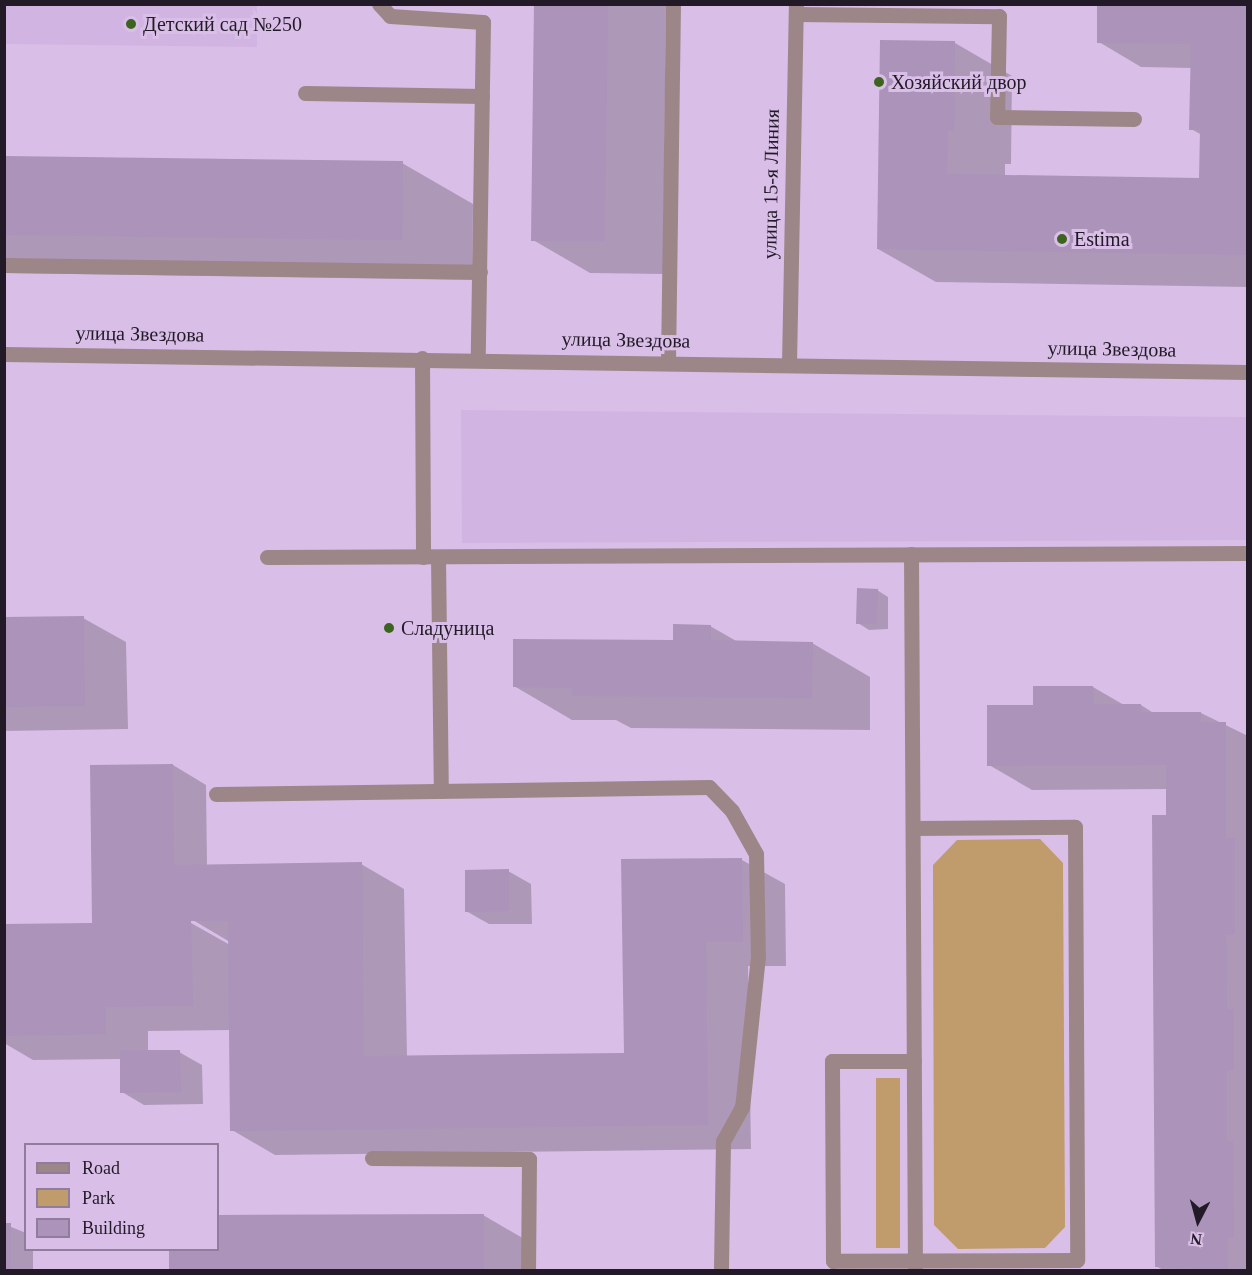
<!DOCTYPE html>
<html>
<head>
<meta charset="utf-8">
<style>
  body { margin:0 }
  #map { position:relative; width:1252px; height:1275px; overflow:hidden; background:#d9bfe7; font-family:Georgia,serif }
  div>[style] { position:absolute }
  .built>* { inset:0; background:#d2b4e2 }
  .green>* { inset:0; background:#c09b6b }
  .shadow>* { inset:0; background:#0003 }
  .building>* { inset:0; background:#ab93b9 }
  .lane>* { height:15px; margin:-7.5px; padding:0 7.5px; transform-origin:7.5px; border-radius:7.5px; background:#9d8688 }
  .street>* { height:15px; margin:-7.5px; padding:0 7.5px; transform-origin:7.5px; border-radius:7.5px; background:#9d8688 }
  .dots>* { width:16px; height:16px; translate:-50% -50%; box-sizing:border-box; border:3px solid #d9bfe7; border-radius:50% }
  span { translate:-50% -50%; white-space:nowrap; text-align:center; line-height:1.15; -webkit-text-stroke:6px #d9bfe7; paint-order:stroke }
  .poi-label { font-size:20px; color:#231a28 }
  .left { translate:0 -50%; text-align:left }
  .street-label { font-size:20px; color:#231a28 }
  .frame { position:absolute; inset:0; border:6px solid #231a28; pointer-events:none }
  .legend { position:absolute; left:24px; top:1143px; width:195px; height:108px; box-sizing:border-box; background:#d9bfe7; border:2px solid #907d9b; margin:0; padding:8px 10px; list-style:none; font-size:18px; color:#231a28 }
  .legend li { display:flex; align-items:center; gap:12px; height:30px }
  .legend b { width:30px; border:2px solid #907d9b }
  .north { position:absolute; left:1168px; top:1191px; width:60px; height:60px; -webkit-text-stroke:4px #d9bfe7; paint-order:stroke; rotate:186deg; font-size:16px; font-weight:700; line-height:24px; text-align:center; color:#231a28 }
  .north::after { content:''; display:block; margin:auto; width:21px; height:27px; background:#231a28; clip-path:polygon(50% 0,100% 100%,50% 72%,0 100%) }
</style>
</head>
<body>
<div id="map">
  <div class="built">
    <div style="clip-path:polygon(5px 4px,257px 5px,257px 47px,5px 44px)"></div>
    <div style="clip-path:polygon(461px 410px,1247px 417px,1247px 540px,462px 543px)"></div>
  </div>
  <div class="green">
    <div style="clip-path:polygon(1040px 839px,1063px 863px,1065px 1227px,1045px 1248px,958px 1249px,934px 1225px,933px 865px,957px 840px)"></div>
    <div style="clip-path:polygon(876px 1078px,900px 1078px,900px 1248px,876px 1248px)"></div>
  </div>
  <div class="shadow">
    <div style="clip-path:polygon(536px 4px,666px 4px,663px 274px,590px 273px,533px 240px)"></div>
    <div style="clip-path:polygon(1248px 4px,1248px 287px,936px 282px,878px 249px,955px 43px,1012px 76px,1011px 164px,1005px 164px,1005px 176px,1201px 179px,1202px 135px,1191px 129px,1192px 68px,1141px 67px,1099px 42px)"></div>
    <div style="clip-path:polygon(4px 157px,402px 163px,473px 204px,472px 280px,4px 273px)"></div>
    <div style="clip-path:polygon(877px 590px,888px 597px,888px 629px,869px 630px,858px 623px)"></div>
    <div style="clip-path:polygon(4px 618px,83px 618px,126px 642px,128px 729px,4px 731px)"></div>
    <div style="clip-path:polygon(710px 626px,738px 642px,812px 643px,870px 677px,870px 730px,631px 728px,616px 720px,572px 720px,514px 686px,675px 642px)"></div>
    <div style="clip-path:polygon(1093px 687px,1124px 705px,1141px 705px,1155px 714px,1201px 713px,1248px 736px,1248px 1270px,1163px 1270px,1156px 1266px,1167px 789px,1032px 790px,989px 765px,1034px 707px)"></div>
    <div style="clip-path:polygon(evenodd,173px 765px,206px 785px,207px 866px,361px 864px,404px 889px,407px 1057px,625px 1054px,742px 860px,785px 884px,786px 966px,748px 966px,751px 1149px,275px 1155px,232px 1130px,231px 1030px,148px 1031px,148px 1052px,179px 1052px,202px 1065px,203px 1104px,144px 1105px,122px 1092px,121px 1059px,33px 1060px,4px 1043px,4px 925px,94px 924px,173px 765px,186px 916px,230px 942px,230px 945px,184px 919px,186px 916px)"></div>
    <div style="clip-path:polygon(508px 871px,531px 884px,532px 924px,489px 924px,466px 911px)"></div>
    <div style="clip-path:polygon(483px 1215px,526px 1240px,527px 1270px,171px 1270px,171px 1250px,218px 1250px,218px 1217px)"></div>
    <div style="clip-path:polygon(4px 1224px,26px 1233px,26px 1250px,33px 1250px,33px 1270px,4px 1270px)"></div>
  </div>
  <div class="building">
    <div style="clip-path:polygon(534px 4px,608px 4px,605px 241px,531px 241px)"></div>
    <div style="clip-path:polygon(1097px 4px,1248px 4px,1248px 255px,877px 249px,880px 40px,955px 41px,954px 131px,948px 131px,947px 174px,1199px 178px,1200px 130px,1189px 130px,1191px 44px,1097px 43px)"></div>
    <div style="clip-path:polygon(5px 156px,403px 161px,402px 240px,5px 235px)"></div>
    <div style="clip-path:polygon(857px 588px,878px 589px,877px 624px,856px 624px)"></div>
    <div style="clip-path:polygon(84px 616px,85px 706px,4px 707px,4px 617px)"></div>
    <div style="clip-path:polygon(673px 624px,711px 625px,711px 640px,813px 642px,812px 698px,572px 696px,572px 688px,513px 687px,513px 639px,673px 640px)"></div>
    <div style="clip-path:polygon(1033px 686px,1093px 686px,1094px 704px,1141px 704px,1141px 712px,1201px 712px,1201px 722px,1226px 722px,1226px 838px,1235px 838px,1235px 935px,1226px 935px,1227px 1009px,1234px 1009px,1234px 1070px,1227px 1071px,1227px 1141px,1233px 1141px,1234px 1238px,1228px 1238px,1228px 1270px,1155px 1267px,1152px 815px,1166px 815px,1166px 765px,987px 766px,987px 705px,1033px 705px)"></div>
    <div style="clip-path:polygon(173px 764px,174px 865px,362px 862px,364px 1056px,624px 1053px,621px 859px,742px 858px,743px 942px,706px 942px,708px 1125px,230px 1131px,228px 921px,191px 921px,193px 1006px,106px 1007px,106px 1034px,4px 1036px,4px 924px,92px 923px,90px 765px)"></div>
    <div style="clip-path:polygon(509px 869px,509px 911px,465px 912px,465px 870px)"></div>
    <div style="clip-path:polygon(120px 1050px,180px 1050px,181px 1092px,120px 1093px)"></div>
    <div style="clip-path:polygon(484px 1214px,484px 1270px,169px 1270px,169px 1250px,218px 1250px,218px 1215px)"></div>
    <div style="clip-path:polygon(4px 1223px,11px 1223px,11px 1270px,4px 1270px)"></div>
  </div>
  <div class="lane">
    <div style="left:379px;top:4px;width:16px;rotate:47deg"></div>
    <div style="left:390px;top:16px;width:93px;rotate:3.7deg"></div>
    <div style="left:483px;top:22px;width:337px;rotate:90.9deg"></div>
    <div style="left:796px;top:14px;width:203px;rotate:0.6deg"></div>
    <div style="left:999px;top:16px;width:101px;rotate:91.1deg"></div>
    <div style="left:997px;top:117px;width:137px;rotate:0.8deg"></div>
    <div style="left:305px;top:93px;width:177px;rotate:1deg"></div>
    <div style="left:4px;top:265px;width:476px;rotate:0.8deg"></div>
    <div style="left:422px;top:358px;width:199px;rotate:89.7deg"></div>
    <div style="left:668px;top:362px;width:358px;rotate:-89.2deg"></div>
    <div style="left:911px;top:554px;width:714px;rotate:89.68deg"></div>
    <div style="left:267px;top:557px;width:981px;rotate:-0.23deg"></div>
    <div style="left:438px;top:557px;width:234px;rotate:89.3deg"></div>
    <div style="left:216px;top:794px;width:493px;rotate:-0.8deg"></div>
    <div style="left:709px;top:787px;width:33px;rotate:46deg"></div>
    <div style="left:732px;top:811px;width:49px;rotate:60.8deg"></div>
    <div style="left:756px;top:854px;width:102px;rotate:88.9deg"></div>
    <div style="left:758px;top:956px;width:152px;rotate:96deg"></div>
    <div style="left:742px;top:1107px;width:39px;rotate:119deg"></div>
    <div style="left:723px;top:1141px;width:129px;rotate:90.9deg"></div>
    <div style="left:913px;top:828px;width:162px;rotate:-0.4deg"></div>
    <div style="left:1075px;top:827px;width:433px;rotate:89.7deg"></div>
    <div style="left:1077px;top:1260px;width:244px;rotate:179.8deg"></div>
    <div style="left:833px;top:1261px;width:200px;rotate:-90.3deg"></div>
    <div style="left:832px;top:1061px;width:82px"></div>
    <div style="left:372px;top:1158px;width:157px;rotate:0.4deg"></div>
    <div style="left:529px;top:1159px;width:111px;rotate:90.5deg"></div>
  </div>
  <div class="street">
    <div style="left:4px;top:354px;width:1244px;rotate:0.83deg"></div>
    <div style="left:789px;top:364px;width:360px;rotate:-88.9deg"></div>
  </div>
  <div class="dots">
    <div style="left:131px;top:24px;background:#3d641e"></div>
    <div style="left:879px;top:82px;background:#3d641e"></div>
    <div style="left:1062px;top:239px;background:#3d641e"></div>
    <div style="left:389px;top:628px;background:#3d641e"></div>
  </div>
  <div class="poi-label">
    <span class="left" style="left:143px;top:24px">Детский сад №250</span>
    <span class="left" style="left:891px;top:82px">Хозяйский двор</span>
    <span class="left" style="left:1074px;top:239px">Estima</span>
    <span class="left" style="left:401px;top:628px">Сладуница</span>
  </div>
  <div class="street-label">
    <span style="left:771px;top:184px;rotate:-89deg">улица 15-я Линия</span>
    <span style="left:140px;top:334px;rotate:1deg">улица Звездова</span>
    <span style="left:626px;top:340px;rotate:1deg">улица Звездова</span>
    <span style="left:1112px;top:349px;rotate:1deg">улица Звездова</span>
  </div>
  <div class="frame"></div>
  <ul class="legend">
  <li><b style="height:8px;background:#9d8688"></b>Road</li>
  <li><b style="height:16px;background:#c09b6b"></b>Park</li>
  <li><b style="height:16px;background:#ab93b9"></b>Building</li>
  </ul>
  <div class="north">N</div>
</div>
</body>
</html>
